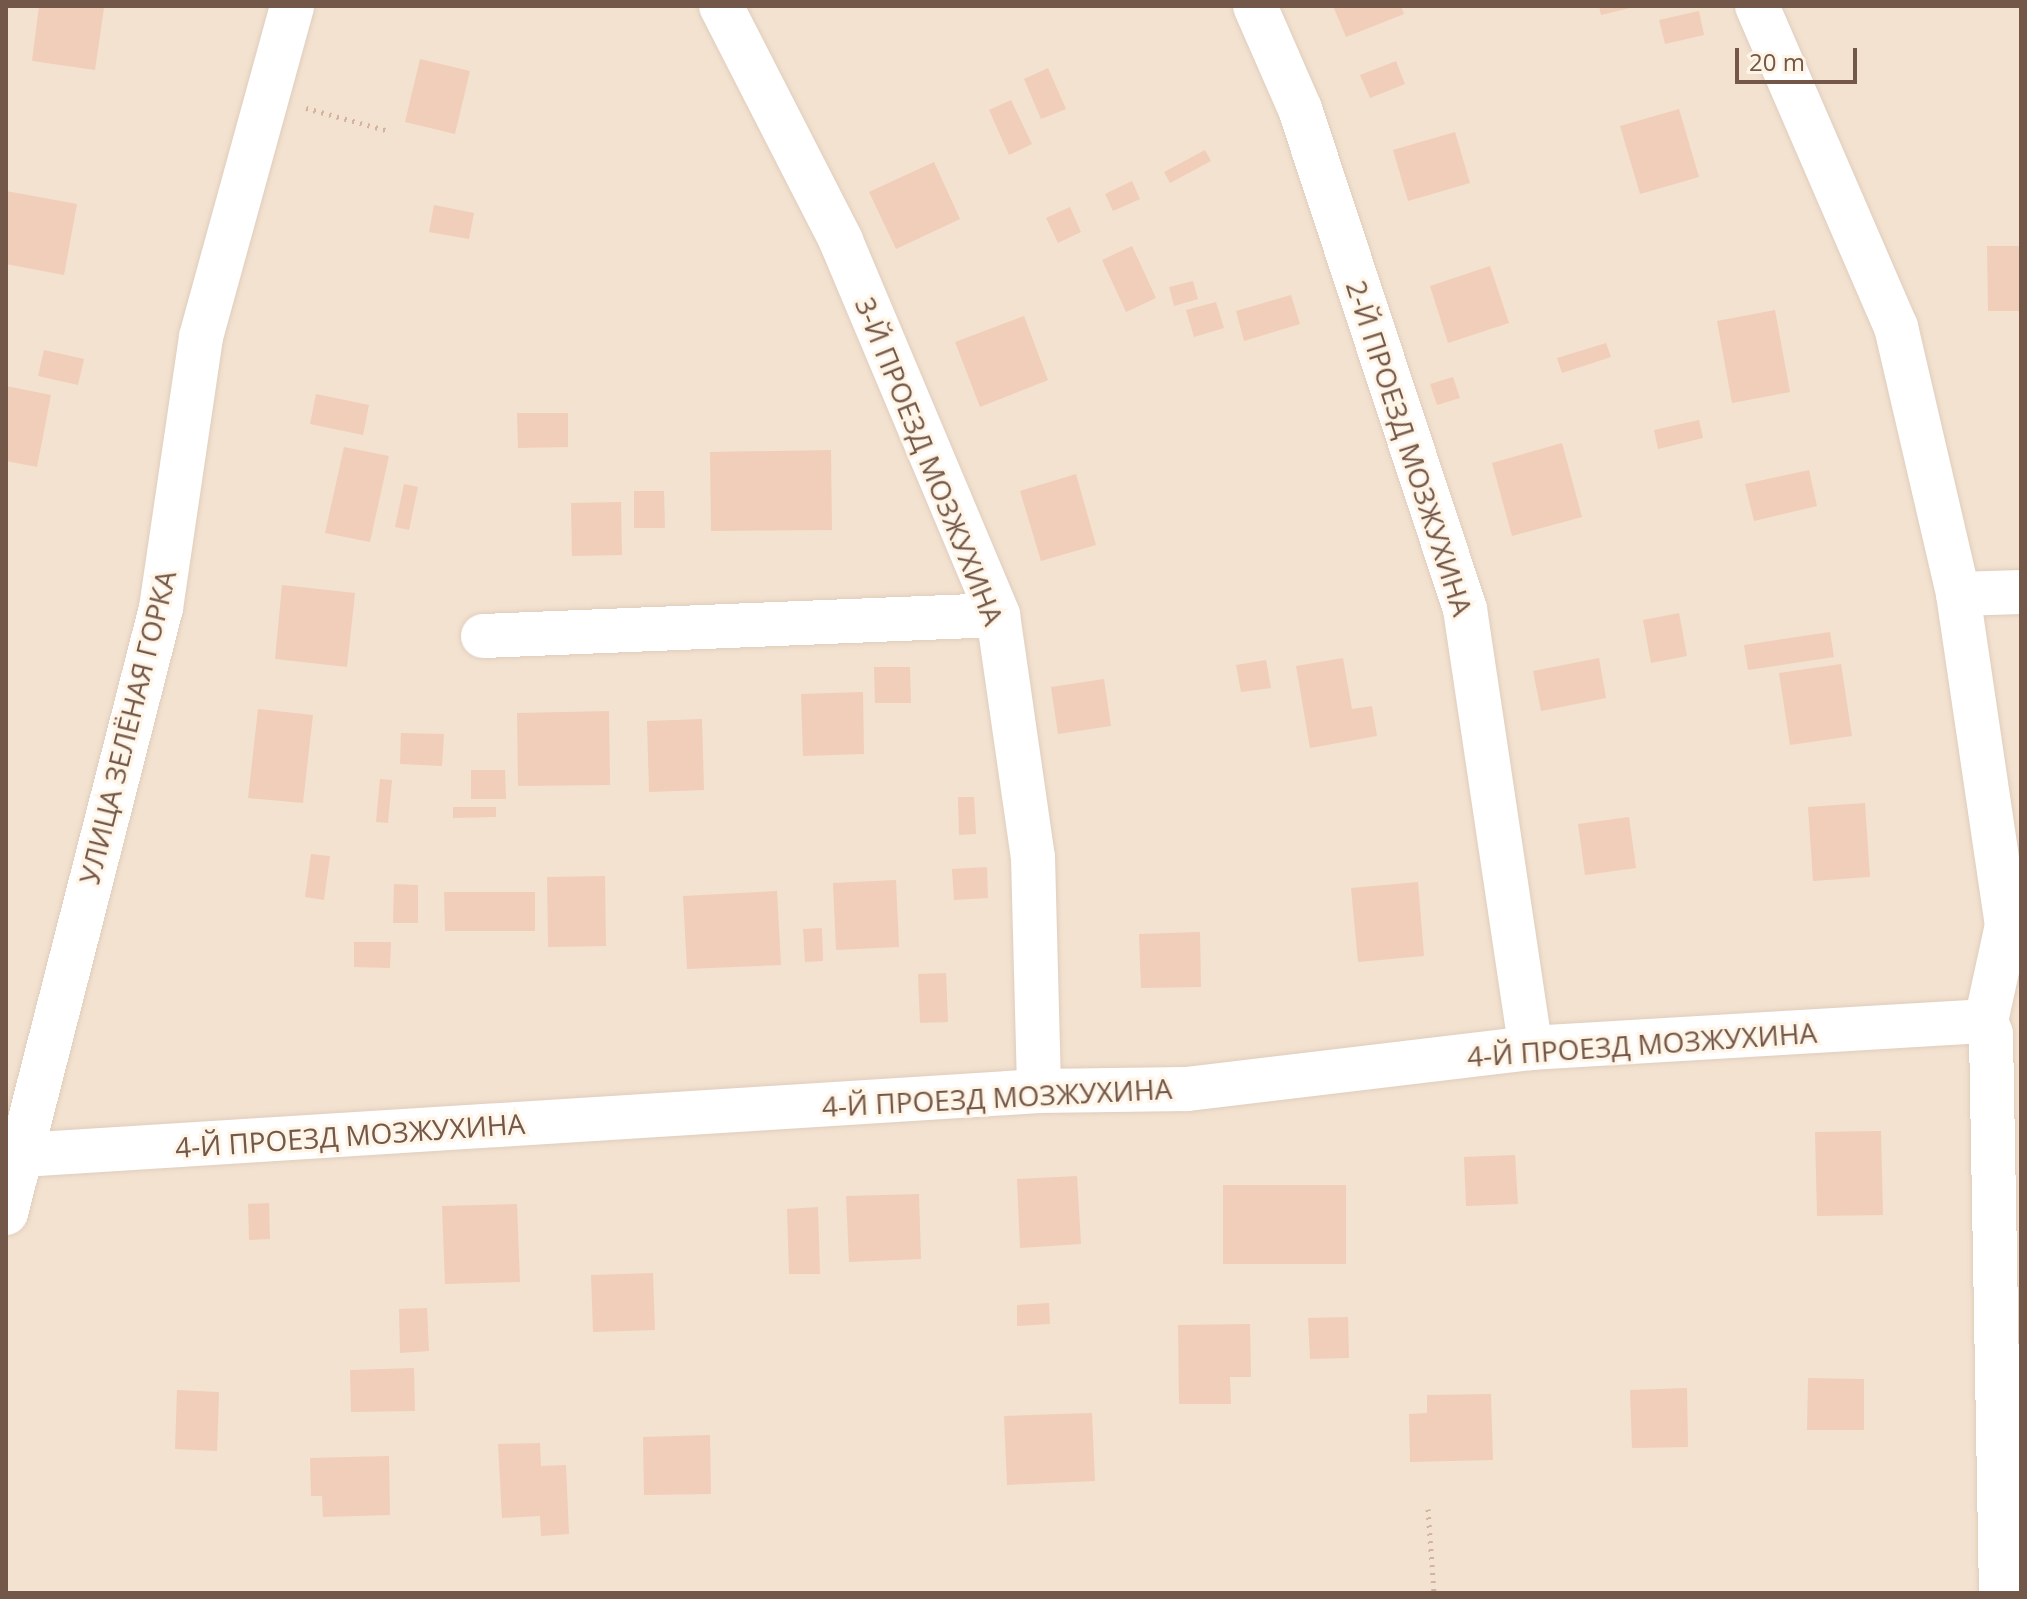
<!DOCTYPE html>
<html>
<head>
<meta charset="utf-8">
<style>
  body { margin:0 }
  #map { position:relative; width:2027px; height:1599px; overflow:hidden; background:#fcf1e1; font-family:"Open Sans",sans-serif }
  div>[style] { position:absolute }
  .residential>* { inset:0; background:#f3e2d0 }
  .building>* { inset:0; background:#f1ceb9 }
  .path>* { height:5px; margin-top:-2.5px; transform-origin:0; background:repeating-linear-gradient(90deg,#d5b29d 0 2px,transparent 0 8px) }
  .roads { filter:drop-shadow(0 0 2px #e0cdbd) drop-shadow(0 0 2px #e0cdbd) }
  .minor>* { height:44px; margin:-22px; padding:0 22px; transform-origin:22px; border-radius:22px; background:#fff }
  span { translate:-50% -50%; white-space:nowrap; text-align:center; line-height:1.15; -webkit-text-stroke:6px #fff5e7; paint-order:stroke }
  .street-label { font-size:28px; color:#735749 }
  .frame { position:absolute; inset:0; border:8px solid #735749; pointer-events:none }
  .scale { position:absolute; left:1735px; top:48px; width:122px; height:36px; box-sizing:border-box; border:4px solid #735749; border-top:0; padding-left:10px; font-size:24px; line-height:28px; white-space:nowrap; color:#735749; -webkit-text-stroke:6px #fff5e7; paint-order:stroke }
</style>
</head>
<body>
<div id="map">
  <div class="residential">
    <div style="clip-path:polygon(6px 6px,2021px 6px,2021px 1593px,6px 1593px)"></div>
  </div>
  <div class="building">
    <div style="clip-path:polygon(39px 6px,104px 8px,95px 70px,32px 61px)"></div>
    <div style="clip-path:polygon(1333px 6px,1401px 6px,1404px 14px,1346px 37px)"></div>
    <div style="clip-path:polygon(1599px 6px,1634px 6px,1634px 7px,1601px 15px)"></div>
    <div style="clip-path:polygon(1699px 11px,1704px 35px,1665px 44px,1659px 20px)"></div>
    <div style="clip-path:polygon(420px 59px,470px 71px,455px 134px,405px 122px)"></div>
    <div style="clip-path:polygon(1396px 61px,1405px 84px,1370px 98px,1360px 75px)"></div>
    <div style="clip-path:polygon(1048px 68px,1066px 109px,1041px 119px,1024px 79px)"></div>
    <div style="clip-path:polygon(1011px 100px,1032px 144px,1009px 155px,989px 110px)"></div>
    <div style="clip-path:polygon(1679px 109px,1699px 177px,1640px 194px,1620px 126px)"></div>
    <div style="clip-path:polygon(1455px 132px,1470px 183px,1408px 201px,1393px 150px)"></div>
    <div style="clip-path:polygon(1205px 150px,1211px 161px,1170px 183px,1164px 172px)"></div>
    <div style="clip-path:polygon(934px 162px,960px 219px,896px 249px,869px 192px)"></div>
    <div style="clip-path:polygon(1132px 181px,1140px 199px,1113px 211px,1105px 194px)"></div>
    <div style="clip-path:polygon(6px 191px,77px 204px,64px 275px,6px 264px)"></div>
    <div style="clip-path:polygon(434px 205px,474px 213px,469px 239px,429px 232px)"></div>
    <div style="clip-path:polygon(1070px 207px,1081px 232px,1058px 243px,1046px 218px)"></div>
    <div style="clip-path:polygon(1132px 246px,1156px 298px,1126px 312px,1102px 260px)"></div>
    <div style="clip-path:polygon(1987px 246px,2021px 246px,2021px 311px,1988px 311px)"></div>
    <div style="clip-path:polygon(1490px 266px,1509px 323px,1448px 343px,1430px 286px)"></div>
    <div style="clip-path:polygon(1193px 281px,1198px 299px,1174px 306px,1169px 287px)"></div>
    <div style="clip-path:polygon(1291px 295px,1300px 324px,1244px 341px,1236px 311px)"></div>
    <div style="clip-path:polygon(1216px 302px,1224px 328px,1194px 337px,1186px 310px)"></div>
    <div style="clip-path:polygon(1775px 310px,1790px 392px,1732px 403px,1717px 321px)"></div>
    <div style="clip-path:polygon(1024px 316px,1048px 380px,980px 407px,955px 342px)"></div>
    <div style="clip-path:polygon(1606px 343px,1611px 357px,1562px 373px,1557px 358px)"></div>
    <div style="clip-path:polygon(44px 350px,84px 359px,78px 385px,38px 376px)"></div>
    <div style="clip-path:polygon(1453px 377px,1460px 398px,1437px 405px,1430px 384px)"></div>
    <div style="clip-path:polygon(6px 386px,51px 395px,37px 467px,6px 461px)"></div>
    <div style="clip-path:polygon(316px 394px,369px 405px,363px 435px,310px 424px)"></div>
    <div style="clip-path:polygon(517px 413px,568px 413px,568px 447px,518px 448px)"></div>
    <div style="clip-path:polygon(1699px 420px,1703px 438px,1658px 449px,1654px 430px)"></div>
    <div style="clip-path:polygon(1562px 443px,1582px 517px,1512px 536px,1492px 463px)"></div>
    <div style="clip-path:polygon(344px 447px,389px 456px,370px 542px,325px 533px)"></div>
    <div style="clip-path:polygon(831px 450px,832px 530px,711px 531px,710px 452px)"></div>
    <div style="clip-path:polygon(1809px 470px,1817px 506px,1754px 521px,1745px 484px)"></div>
    <div style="clip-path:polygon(1076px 474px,1096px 545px,1041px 561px,1020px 491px)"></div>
    <div style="clip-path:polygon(404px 484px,418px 487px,409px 530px,395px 527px)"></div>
    <div style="clip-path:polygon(634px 491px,664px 491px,665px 528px,634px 528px)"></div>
    <div style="clip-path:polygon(621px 502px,622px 555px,572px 556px,571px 503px)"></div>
    <div style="clip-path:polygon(282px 585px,355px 593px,347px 667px,275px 659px)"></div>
    <div style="clip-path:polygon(1679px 613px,1687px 656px,1651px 663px,1643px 620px)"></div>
    <div style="clip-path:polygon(1830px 632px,1834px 657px,1748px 670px,1744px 645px)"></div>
    <div style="clip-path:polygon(1343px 658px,1352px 709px,1372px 706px,1377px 736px,1310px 748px,1296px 666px)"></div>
    <div style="clip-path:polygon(1599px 658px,1606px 698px,1541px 711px,1533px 671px)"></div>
    <div style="clip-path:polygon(1266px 660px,1271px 688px,1241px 692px,1236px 665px)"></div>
    <div style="clip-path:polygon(1841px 664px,1852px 736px,1790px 745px,1779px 673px)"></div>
    <div style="clip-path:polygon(874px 667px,910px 667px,911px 703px,875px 703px)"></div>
    <div style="clip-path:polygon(1104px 679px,1111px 726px,1058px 734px,1051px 687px)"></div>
    <div style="clip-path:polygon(863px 692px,864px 754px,803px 756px,801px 694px)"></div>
    <div style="clip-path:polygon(258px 709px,313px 715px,303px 803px,248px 798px)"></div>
    <div style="clip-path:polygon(609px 711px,610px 785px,518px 786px,517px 713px)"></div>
    <div style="clip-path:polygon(702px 719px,704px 790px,649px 792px,647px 721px)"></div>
    <div style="clip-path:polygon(401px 733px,444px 734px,442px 766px,400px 764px)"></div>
    <div style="clip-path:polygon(471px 770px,505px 770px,506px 799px,471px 799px)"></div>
    <div style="clip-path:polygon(380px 779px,392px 780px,388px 823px,376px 822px)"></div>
    <div style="clip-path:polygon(958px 797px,974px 797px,976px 834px,959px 835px)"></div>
    <div style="clip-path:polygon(1865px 803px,1870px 877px,1813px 881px,1808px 807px)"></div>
    <div style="clip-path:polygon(453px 807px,496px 807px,496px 817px,453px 818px)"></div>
    <div style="clip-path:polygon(1629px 817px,1636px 868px,1585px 875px,1578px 824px)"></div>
    <div style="clip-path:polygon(311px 854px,330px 856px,324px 900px,305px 897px)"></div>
    <div style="clip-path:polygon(987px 867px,988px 898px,954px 900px,952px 869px)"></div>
    <div style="clip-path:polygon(605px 876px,606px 946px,548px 947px,547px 877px)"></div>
    <div style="clip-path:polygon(896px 880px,899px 947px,836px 950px,833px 883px)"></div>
    <div style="clip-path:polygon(1418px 882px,1424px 956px,1358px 962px,1351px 888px)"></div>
    <div style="clip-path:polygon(394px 884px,418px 885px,418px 923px,393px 923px)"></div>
    <div style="clip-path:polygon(777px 891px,781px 965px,687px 969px,683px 896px)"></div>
    <div style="clip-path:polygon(444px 892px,535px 892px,535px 931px,445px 931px)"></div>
    <div style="clip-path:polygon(822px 928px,823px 961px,805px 962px,803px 929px)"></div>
    <div style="clip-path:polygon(1200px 932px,1201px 987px,1141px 988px,1139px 934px)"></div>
    <div style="clip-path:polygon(354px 942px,391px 942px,390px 968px,354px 967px)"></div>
    <div style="clip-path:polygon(946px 973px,948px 1022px,920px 1023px,918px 974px)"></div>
    <div style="clip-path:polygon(1881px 1131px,1883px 1215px,1817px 1216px,1815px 1132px)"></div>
    <div style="clip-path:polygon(1515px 1155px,1518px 1204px,1466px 1206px,1464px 1157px)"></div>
    <div style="clip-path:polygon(1077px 1176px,1081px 1244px,1020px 1248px,1017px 1179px)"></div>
    <div style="clip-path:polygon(1223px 1185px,1346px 1185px,1346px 1264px,1223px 1264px)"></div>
    <div style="clip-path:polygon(919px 1194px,921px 1259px,849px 1262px,846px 1196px)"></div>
    <div style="clip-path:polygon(269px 1203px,270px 1239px,249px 1240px,248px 1204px)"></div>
    <div style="clip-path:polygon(517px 1204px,520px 1282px,445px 1284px,442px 1206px)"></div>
    <div style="clip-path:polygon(818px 1207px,820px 1274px,789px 1274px,787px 1209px)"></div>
    <div style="clip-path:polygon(653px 1273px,655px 1330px,593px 1332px,591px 1275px)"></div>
    <div style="clip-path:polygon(1049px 1303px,1050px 1324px,1017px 1326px,1017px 1305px)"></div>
    <div style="clip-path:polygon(427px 1308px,429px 1351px,400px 1353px,399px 1309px)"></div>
    <div style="clip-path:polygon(1348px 1317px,1349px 1358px,1310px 1359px,1308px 1318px)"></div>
    <div style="clip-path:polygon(1250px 1324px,1251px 1377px,1230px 1377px,1231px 1404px,1179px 1404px,1178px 1325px)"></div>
    <div style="clip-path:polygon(414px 1368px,415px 1411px,351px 1412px,350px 1370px)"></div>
    <div style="clip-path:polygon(1808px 1378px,1864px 1379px,1864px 1430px,1807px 1430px)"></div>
    <div style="clip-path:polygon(1687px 1388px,1688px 1447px,1632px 1448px,1630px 1390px)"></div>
    <div style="clip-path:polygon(177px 1390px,219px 1392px,217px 1451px,175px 1449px)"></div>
    <div style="clip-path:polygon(1491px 1394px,1493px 1460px,1410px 1462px,1409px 1414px,1427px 1413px,1427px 1395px)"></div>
    <div style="clip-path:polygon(1092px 1413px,1095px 1481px,1007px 1485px,1004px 1416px)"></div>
    <div style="clip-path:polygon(710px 1435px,711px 1494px,644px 1495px,643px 1437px)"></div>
    <div style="clip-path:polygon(540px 1443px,541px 1466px,566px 1465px,569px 1534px,541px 1536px,540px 1516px,502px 1518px,498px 1444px)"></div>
    <div style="clip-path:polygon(389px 1456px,390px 1515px,323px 1517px,322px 1496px,311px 1496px,310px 1458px)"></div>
  </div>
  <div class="path">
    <div style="left:306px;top:108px;width:83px;rotate:15.4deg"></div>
    <div style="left:1428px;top:1509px;width:84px;rotate:85.9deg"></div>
  </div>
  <div class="roads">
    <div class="minor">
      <div style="left:721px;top:6px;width:264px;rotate:62.9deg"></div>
      <div style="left:841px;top:241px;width:406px;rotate:67.2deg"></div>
      <div style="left:998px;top:615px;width:245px;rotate:81.8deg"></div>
      <div style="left:1033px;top:857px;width:234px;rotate:88.5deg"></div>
      <div style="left:1255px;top:6px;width:112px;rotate:66.4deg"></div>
      <div style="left:1300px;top:109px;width:527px;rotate:71.74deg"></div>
      <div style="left:1465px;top:609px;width:444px;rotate:81.5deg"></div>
      <div style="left:1757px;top:6px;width:350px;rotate:66.6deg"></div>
      <div style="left:1896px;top:327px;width:274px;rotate:76.9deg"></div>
      <div style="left:1958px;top:594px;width:335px;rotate:81.6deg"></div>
      <div style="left:2007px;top:925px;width:98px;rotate:102.3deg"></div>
      <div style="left:1986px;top:1021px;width:14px;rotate:69deg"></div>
      <div style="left:1991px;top:1034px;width:559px;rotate:88.98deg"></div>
      <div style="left:1958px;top:594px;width:63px;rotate:-1.8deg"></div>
      <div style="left:483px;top:636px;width:515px;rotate:-2.34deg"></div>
      <div style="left:6px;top:1156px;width:1035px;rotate:-3.6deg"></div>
      <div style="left:1039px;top:1091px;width:148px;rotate:-0.8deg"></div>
      <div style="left:1187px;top:1089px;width:346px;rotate:-6.8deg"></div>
      <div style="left:1531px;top:1048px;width:456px;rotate:-3.4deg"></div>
      <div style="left:6px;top:1213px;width:625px;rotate:-75.63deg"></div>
      <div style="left:161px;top:608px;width:274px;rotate:-81.6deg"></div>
      <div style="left:201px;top:337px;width:343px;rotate:-74.6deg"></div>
    </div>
  </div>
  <div class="street-label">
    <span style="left:1410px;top:448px;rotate:72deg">2-Й ПРОЕЗД МОЗЖУХИНА</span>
    <span style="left:930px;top:461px;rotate:68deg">3-Й ПРОЕЗД МОЗЖУХИНА</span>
    <span style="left:127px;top:727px;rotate:-76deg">УЛИЦА ЗЕЛЁНАЯ ГОРКА</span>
    <span style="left:1642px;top:1044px;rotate:-4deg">4-Й ПРОЕЗД МОЗЖУХИНА</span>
    <span style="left:997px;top:1097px;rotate:-3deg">4-Й ПРОЕЗД МОЗЖУХИНА</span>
    <span style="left:350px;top:1135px;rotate:-4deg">4-Й ПРОЕЗД МОЗЖУХИНА</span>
  </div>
  <div class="frame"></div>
  <div class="scale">20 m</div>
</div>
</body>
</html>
